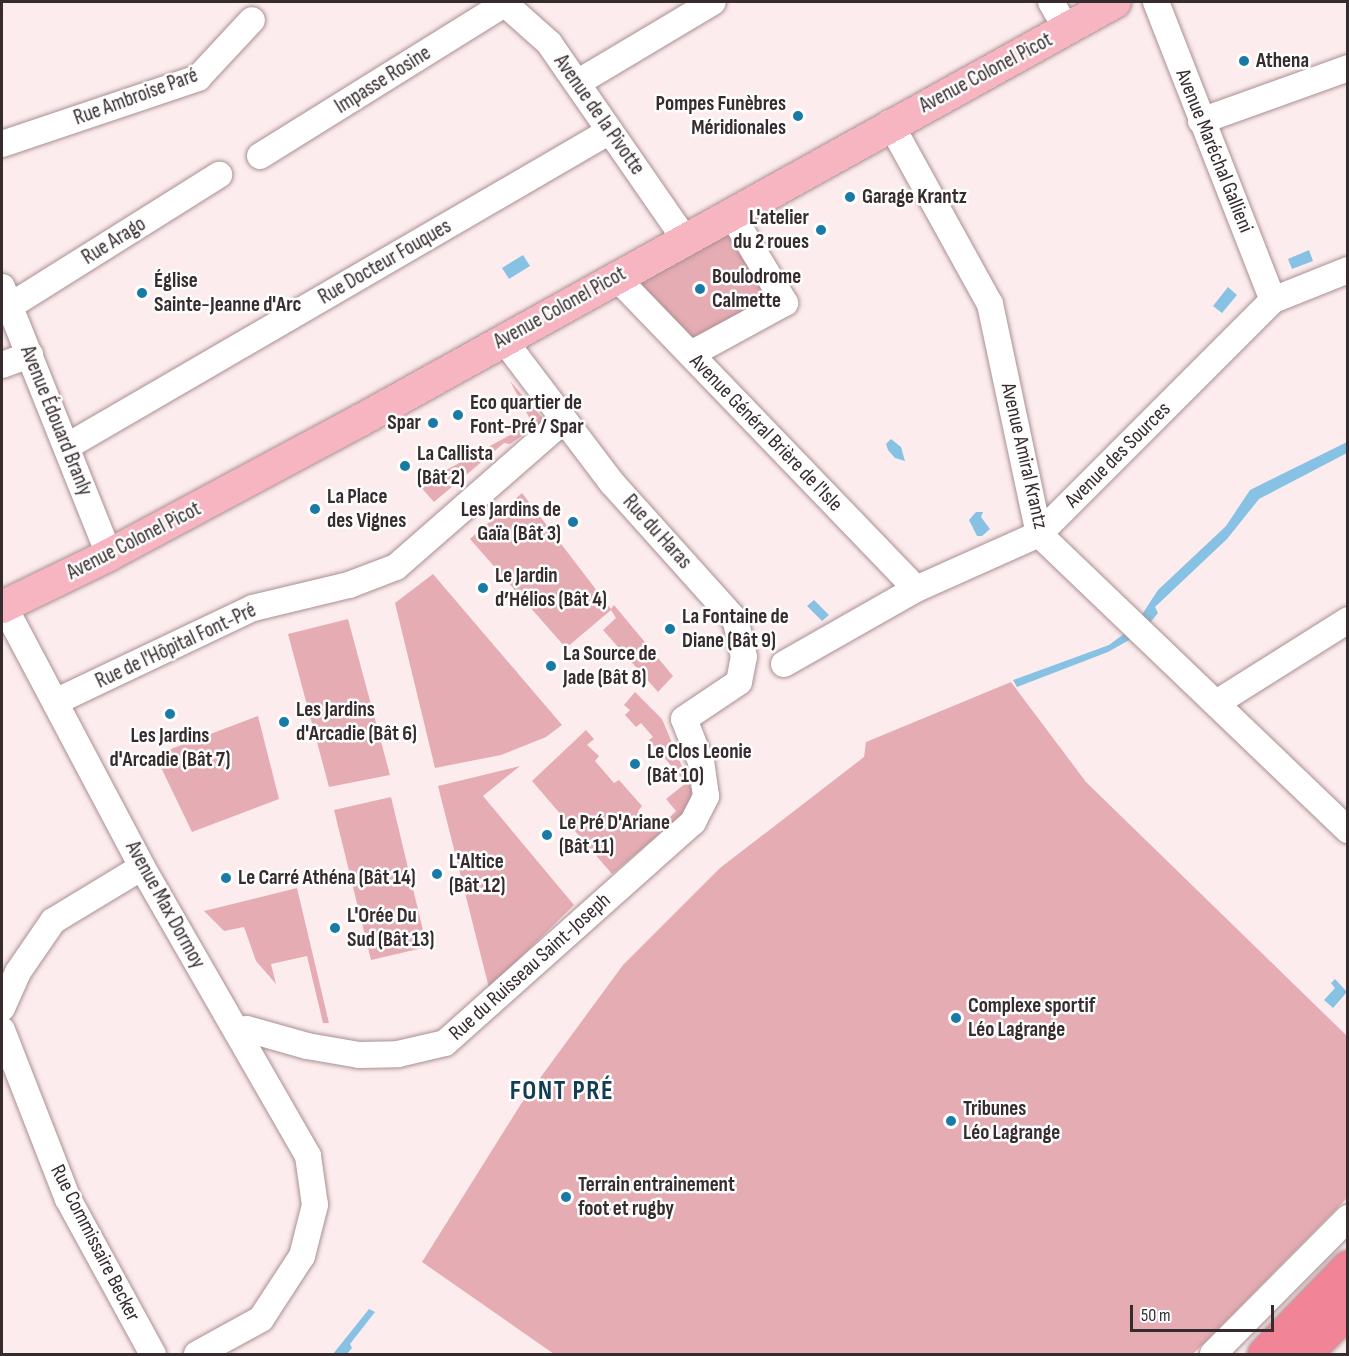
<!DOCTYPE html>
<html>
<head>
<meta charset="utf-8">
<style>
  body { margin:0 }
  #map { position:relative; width:1349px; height:1356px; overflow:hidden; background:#fdeced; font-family:"Sofia Sans Condensed",sans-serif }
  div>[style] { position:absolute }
  .green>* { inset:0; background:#e6acb3 }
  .water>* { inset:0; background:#87c2e5 }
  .roads { filter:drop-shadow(0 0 2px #a98f92) drop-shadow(0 0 2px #a98f92) }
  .minor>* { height:26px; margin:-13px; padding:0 13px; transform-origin:13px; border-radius:13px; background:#fff }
  .major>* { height:32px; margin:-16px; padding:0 16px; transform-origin:16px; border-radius:16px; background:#f7b5c1 }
  .highway>* { height:33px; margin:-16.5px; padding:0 16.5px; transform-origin:16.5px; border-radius:16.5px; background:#f28497 }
  .dots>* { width:16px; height:16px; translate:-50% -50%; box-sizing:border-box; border:3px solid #fefefe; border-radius:50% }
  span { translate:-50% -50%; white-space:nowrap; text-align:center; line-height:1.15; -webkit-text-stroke:5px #fefefe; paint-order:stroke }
  .poi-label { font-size:21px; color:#362b2d; font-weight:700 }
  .left { translate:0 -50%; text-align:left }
  .right { translate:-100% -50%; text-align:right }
  .street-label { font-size:21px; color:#362b2d }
  .district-label { font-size:27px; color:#133d53; font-weight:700; letter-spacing:1.5px }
  .frame { position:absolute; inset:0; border:3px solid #362b2d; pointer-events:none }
  .scale { position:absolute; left:1130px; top:1305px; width:144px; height:27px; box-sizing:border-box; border:3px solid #362b2d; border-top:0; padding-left:8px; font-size:18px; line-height:21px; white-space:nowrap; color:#362b2d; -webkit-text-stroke:4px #fefefe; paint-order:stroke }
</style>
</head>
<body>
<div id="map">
  <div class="green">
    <div style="clip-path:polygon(730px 223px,779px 302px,691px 350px,628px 279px)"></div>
    <div style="clip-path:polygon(510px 381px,547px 423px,541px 433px,533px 428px,510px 444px,504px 443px,434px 502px,419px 485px,532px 423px)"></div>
    <div style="clip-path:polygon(522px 493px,611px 609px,614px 605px,673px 676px,658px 692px,603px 630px,616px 618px,611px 610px,566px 648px,470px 539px)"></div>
    <div style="clip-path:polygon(433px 574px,562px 725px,546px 737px,501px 755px,435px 768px,395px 603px)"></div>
    <div style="clip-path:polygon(348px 619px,390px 775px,329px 787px,288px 634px)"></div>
    <div style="clip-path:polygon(1011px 682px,1086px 782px,1347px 1036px,1347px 1198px,1193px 1354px,554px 1354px,422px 1262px,521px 1104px,598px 999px,623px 965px,720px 868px,864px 757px,866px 742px)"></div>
    <div style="clip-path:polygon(635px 692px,662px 719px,697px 802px,612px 874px,532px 781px,586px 730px,594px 739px,587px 745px,599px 756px,595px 761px,614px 783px,619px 780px,642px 806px,638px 811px,657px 830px,676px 811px,666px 799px,686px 783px,649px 740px,653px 737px,641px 723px,636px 727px,625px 715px,630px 710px,624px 705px)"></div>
    <div style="clip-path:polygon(258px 716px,279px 799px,192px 832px,155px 755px)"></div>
    <div style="clip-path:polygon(520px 766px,483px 796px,574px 905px,489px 988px,438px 786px)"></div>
    <div style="clip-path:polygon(391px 797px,427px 947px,371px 960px,334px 810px)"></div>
    <div style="clip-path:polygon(297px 888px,329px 1023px,323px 1023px,307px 956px,271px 964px,276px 984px,256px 961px,244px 927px,224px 931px,204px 911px)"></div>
  </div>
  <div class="water">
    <div style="clip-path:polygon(1309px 250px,1313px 261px,1292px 269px,1288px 259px)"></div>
    <div style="clip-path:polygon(523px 255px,530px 266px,509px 279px,502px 268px)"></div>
    <div style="clip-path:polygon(1228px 287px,1237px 295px,1222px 313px,1213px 306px)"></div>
    <div style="clip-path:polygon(891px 439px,901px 447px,905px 461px,895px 458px,888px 450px,886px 444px)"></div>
    <div style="clip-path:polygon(1347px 442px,1347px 453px,1259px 499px,1227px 539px,1155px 607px,1158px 613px,1149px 624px,1141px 616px,1158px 590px,1226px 526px,1250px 490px)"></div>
    <div style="clip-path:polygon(976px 512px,983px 512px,981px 517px,990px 529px,982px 536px,977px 536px,969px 520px)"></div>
    <div style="clip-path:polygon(814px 600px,829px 615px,822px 621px,807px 606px)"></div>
    <div style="clip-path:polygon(1125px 633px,1131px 639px,1108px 652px,1017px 687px,1013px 680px,1109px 645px)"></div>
    <div style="clip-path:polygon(1335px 979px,1347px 992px,1333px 1008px,1324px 1000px,1335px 988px,1331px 983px)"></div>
    <div style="clip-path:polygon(369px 1309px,375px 1312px,350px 1344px,352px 1348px,347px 1354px,333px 1354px)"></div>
  </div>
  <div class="roads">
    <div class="minor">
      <div style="left:503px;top:2px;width:62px;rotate:41.7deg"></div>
      <div style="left:549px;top:43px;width:237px;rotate:55.3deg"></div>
      <div style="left:1051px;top:2px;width:32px;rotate:60deg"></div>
      <div style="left:1156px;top:2px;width:320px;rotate:68.6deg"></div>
      <div style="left:577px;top:83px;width:158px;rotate:-30.8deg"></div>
      <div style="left:1201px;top:121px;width:156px;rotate:-19.8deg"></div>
      <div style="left:890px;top:123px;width:207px;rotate:61.1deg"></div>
      <div style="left:990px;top:304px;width:235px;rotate:78deg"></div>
      <div style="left:1039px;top:534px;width:428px;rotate:43.8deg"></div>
      <div style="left:2px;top:144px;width:207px;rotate:-18.6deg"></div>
      <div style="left:198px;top:78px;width:79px;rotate:-47deg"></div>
      <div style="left:260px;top:156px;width:290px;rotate:-31.9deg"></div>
      <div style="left:617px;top:278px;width:431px;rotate:46.1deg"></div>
      <div style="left:2px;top:287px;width:289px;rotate:68.2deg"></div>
      <div style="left:10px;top:306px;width:247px;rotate:-32.1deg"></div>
      <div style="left:691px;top:354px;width:107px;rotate:-28.5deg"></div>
      <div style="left:785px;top:303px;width:106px;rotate:-121.1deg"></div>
      <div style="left:2px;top:365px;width:30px;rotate:-20deg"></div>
      <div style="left:66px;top:447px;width:629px;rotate:-30.15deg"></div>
      <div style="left:4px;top:606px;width:295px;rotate:62.1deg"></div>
      <div style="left:142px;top:867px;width:333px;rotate:60.1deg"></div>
      <div style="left:308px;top:1156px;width:49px;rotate:81.9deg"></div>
      <div style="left:315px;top:1205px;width:53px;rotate:104.3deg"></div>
      <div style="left:302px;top:1256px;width:75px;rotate:123.1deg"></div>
      <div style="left:261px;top:1319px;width:73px;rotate:151.3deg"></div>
      <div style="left:784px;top:664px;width:152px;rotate:-29.6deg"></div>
      <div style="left:916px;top:589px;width:135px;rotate:-24.1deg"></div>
      <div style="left:1039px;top:534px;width:331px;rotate:-45deg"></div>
      <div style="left:1273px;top:300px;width:81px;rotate:-21.8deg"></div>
      <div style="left:55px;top:702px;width:219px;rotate:-25.4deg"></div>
      <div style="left:253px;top:608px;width:99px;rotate:-13.5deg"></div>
      <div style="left:349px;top:585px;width:50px;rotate:-21deg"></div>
      <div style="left:396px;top:567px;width:223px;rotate:-41.2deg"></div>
      <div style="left:1218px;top:702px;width:154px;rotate:-32.2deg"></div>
      <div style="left:2px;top:1008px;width:39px;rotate:-66deg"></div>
      <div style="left:18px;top:972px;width:62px;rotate:-55.5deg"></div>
      <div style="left:53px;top:921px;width:104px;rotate:-31.2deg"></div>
      <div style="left:2px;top:1030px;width:181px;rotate:68.7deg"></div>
      <div style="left:68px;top:1199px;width:177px;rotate:61.3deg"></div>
      <div style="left:237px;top:1032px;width:10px;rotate:-17deg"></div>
      <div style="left:247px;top:1029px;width:62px;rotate:15.8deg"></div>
      <div style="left:307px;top:1046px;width:53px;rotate:9.8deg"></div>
      <div style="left:359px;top:1055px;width:39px;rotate:-1deg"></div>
      <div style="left:398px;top:1054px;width:48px;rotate:-13.2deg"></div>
      <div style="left:445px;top:1043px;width:332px;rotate:-41.7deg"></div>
      <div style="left:693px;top:822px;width:29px;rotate:-63deg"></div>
      <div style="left:706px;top:796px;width:34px;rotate:-98deg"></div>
      <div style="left:701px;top:762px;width:46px;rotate:-111.6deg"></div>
      <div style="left:684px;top:719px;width:66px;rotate:-33.9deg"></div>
      <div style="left:739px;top:682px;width:25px;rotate:-79deg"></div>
      <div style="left:744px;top:657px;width:37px;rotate:-103deg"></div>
      <div style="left:736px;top:621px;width:186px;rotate:-131.9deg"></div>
      <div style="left:612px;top:483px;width:181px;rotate:-127.1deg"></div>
      <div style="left:1213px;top:1354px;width:192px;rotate:-45.2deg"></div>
    </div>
    <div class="major">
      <div style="left:2px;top:607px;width:119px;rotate:-25.9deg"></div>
      <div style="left:109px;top:555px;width:286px;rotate:-28.2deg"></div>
      <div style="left:361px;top:420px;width:862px;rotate:-29deg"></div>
    </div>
    <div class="highway">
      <div style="left:1264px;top:1354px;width:121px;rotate:-46deg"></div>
      <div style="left:1304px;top:1354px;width:62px;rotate:-45deg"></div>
    </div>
  </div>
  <div class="dots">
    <div style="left:1244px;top:61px;background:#1a7aa6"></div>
    <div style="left:798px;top:116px;background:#1a7aa6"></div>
    <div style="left:850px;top:197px;background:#1a7aa6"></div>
    <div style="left:821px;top:230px;background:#1a7aa6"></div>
    <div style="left:700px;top:289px;background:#1a7aa6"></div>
    <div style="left:142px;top:293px;background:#1a7aa6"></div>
    <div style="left:458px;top:415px;background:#1a7aa6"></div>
    <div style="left:433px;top:423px;background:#1a7aa6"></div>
    <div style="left:405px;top:466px;background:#1a7aa6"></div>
    <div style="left:315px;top:509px;background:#1a7aa6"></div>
    <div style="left:573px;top:522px;background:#1a7aa6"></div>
    <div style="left:483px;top:588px;background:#1a7aa6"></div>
    <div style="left:670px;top:629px;background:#1a7aa6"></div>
    <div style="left:551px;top:666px;background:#1a7aa6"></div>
    <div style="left:170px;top:714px;background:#1a7aa6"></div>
    <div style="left:284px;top:722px;background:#1a7aa6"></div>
    <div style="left:635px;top:764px;background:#1a7aa6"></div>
    <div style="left:547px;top:835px;background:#1a7aa6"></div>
    <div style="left:437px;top:874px;background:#1a7aa6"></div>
    <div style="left:226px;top:878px;background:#1a7aa6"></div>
    <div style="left:335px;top:928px;background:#1a7aa6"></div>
    <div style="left:956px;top:1018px;background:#1a7aa6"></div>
    <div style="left:951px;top:1121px;background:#1a7aa6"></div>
    <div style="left:566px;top:1197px;background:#1a7aa6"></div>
  </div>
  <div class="poi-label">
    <span class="left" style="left:1256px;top:61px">Athena</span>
    <span class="right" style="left:786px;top:116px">Pompes Funèbres<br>Méridionales</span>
    <span class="left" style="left:862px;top:197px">Garage Krantz</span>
    <span class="right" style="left:809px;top:230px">L'atelier<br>du 2 roues</span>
    <span class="left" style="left:712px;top:289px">Boulodrome<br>Calmette</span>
    <span class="left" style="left:154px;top:293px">Église<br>Sainte-Jeanne d'Arc</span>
    <span class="left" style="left:470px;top:415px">Eco quartier de<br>Font-Pré / Spar</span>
    <span class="right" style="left:421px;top:423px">Spar</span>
    <span class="left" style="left:417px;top:466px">La Callista<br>(Bât 2)</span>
    <span class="left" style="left:327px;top:509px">La Place<br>des Vignes</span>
    <span class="right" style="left:561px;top:522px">Les Jardins de<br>Gaïa (Bât 3)</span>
    <span class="left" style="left:495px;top:588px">Le Jardin<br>d’Hélios (Bât 4)</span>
    <span class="left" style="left:682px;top:629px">La Fontaine de<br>Diane (Bât 9)</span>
    <span class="left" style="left:563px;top:666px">La Source de<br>Jade (Bât 8)</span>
    <span class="left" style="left:296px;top:722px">Les Jardins<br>d'Arcadie (Bât 6)</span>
    <span style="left:170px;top:748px">Les Jardins<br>d'Arcadie (Bât 7)</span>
    <span class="left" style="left:647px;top:764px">Le Clos Leonie<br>(Bât 10)</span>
    <span class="left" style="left:559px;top:835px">Le Pré D'Ariane<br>(Bât 11)</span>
    <span class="left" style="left:449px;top:874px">L'Altice<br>(Bât 12)</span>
    <span class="left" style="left:238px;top:878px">Le Carré Athéna (Bât 14)</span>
    <span class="left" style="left:347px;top:928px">L'Orée Du<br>Sud (Bât 13)</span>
    <span class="left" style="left:968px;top:1018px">Complexe sportif<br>Léo Lagrange</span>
    <span class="left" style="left:963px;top:1121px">Tribunes<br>Léo Lagrange</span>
    <span class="left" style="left:578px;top:1197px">Terrain entrainement<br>foot et rugby</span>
  </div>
  <div class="street-label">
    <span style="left:986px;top:73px;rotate:-28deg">Avenue Colonel Picot</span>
    <span style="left:383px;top:80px;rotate:-32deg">Impasse Rosine</span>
    <span style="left:136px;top:97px;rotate:-20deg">Rue Ambroise Paré</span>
    <span style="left:599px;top:115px;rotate:55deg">Avenue de la Pivotte</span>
    <span style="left:1214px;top:151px;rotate:68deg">Avenue Maréchal Gallieni</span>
    <span style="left:114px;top:241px;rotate:-32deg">Rue Arago</span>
    <span style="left:385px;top:262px;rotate:-30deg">Rue Docteur Fouques</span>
    <span style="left:560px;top:308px;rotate:-29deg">Avenue Colonel Picot</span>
    <span style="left:56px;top:421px;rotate:68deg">Avenue Édouard Branly</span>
    <span style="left:766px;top:433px;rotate:46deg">Avenue Général Brière de l'Isle</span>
    <span style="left:1118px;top:455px;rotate:-45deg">Avenue des Sources</span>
    <span style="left:1024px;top:456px;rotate:77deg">Avenue Amiral Krantz</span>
    <span style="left:657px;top:532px;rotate:48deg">Rue du Haras</span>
    <span style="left:134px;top:541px;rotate:-27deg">Avenue Colonel Picot</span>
    <span style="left:176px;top:646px;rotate:-25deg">Rue de l'Hôpital Font-Pré</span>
    <span style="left:165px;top:905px;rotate:61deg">Avenue Max Dormoy</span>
    <span style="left:530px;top:967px;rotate:-42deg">Rue du Ruisseau Saint-Joseph</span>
    <span style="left:95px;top:1243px;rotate:63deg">Rue Commissaire Becker</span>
  </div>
  <div class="district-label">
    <span style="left:562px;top:1092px">FONT PRÉ</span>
  </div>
  <div class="frame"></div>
  <div class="scale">50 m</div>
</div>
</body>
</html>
